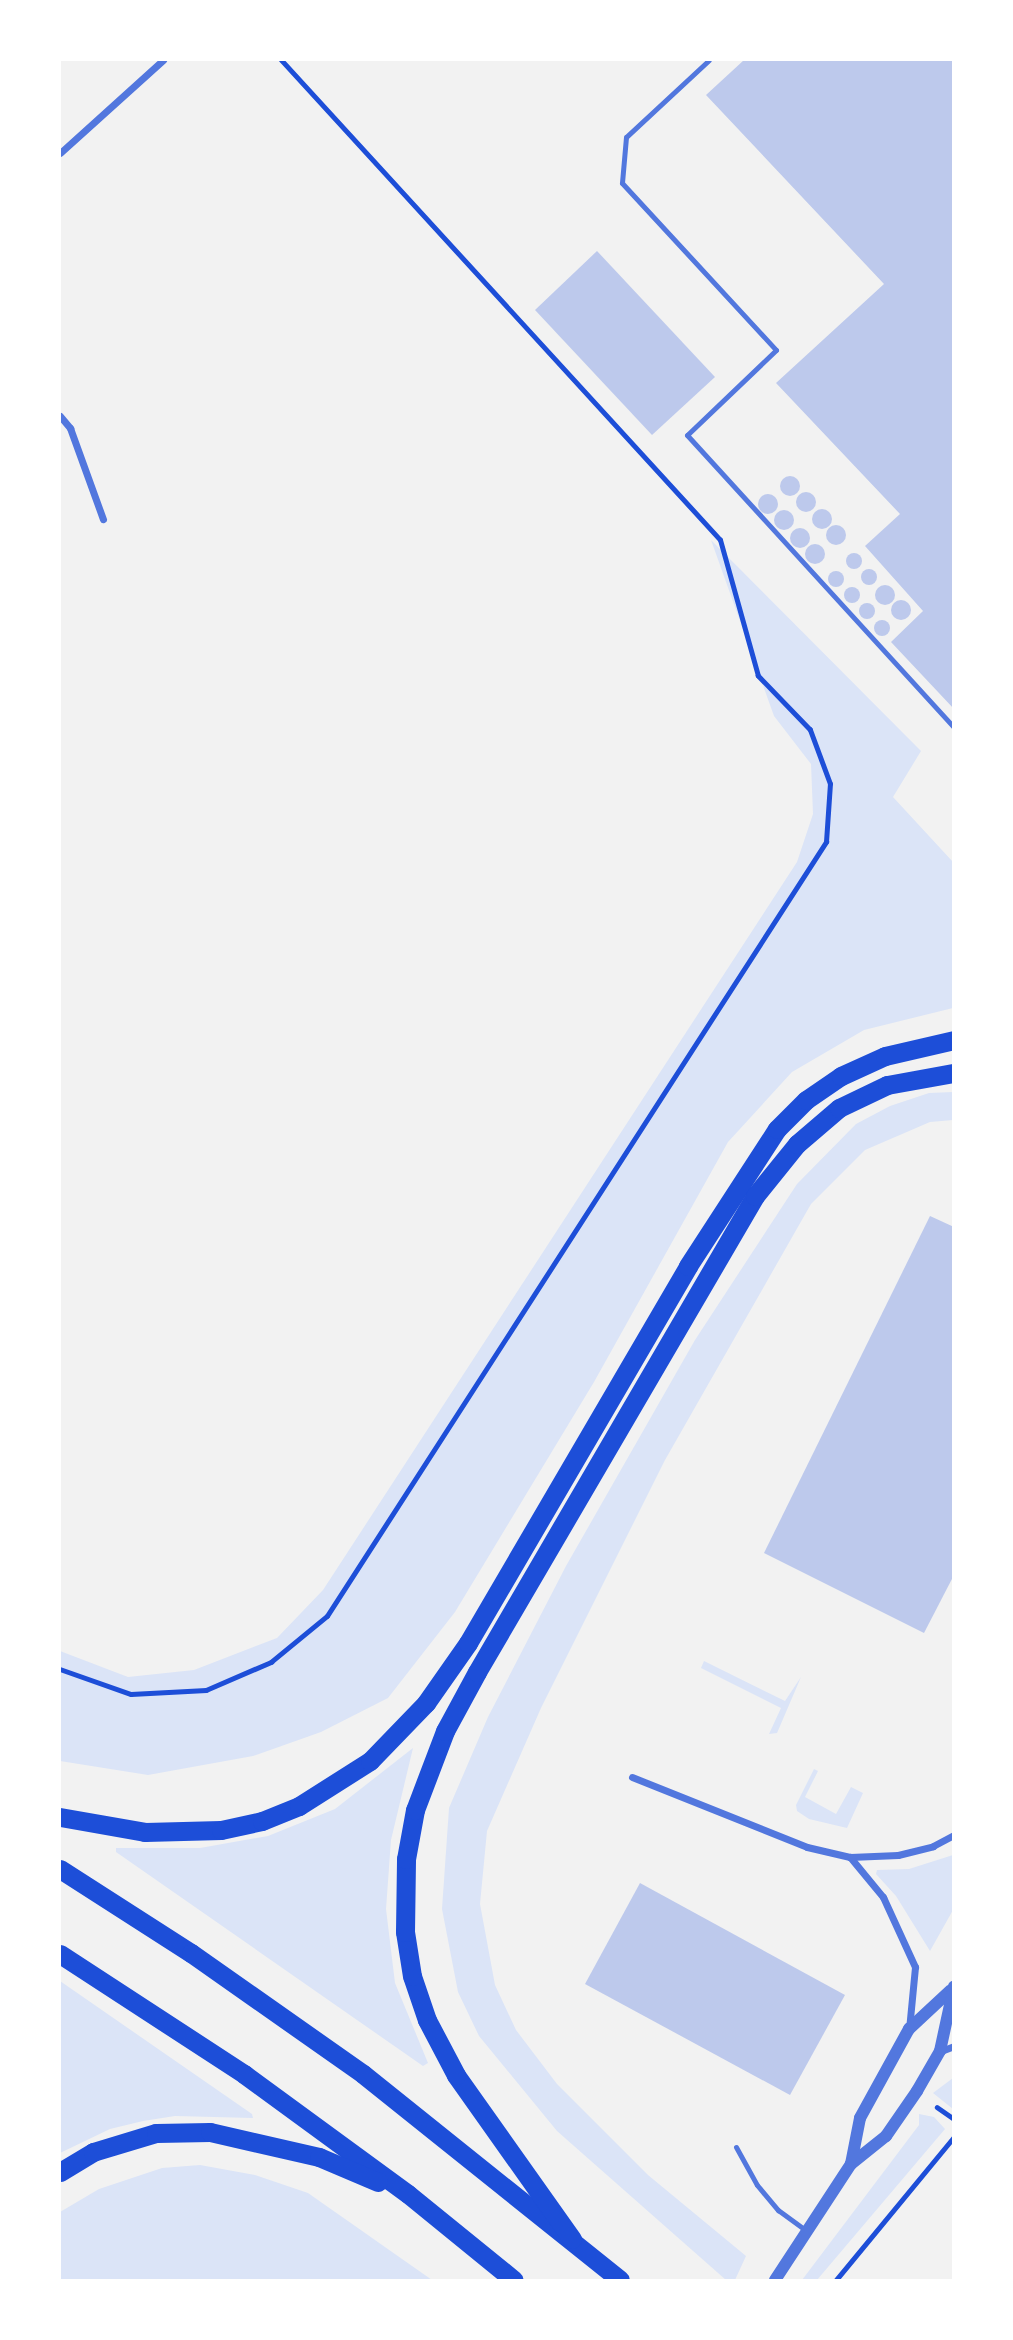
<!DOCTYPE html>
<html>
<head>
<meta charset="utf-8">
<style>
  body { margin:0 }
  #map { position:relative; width:1013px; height:2340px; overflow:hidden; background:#f2f2f2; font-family:Lato,sans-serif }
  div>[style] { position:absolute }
  .green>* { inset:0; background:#dbe4f7 }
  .building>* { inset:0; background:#bdc9ec }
  .round { border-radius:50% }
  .path>* { height:4.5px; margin:-2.25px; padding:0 2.25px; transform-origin:2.25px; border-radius:2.25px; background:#1d4ed8 }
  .service>* { height:5px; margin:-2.5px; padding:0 2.5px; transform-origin:2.5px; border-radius:2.5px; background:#5277de }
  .minor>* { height:7px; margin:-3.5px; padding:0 3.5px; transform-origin:3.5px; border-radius:3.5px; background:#5277de }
  .tertiary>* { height:12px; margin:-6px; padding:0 6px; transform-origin:6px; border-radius:6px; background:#5277de }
  .trunk>* { height:19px; margin:-9.5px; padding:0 9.5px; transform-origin:9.5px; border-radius:9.5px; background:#1d4ed8 }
  span { translate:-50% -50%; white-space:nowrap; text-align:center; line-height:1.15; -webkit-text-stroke:5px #fff; paint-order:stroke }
  .frame { position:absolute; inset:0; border:61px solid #fff; pointer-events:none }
</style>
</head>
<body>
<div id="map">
  <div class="green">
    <div style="clip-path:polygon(711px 540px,921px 751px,893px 797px,953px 862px,953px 1008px,864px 1030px,792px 1072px,728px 1142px,594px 1382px,455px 1612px,388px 1698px,321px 1732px,253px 1756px,148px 1775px,60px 1761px,60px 1651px,128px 1677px,194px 1670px,277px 1638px,323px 1590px,797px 862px,813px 814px,811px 764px,774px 716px)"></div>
    <div style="clip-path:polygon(953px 1092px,953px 1120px,930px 1122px,865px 1150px,811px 1204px,665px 1460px,541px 1708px,487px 1831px,480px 1904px,495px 1985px,516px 2030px,557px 2084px,648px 2175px,746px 2256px,735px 2280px,726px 2280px,557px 2131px,479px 2036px,458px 1992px,442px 1909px,449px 1808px,488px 1717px,566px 1566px,695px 1340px,797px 1184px,856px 1124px,890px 1106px,929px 1093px)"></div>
    <div style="clip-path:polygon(704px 1661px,785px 1701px,801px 1677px,777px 1733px,769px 1734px,781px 1708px,701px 1668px)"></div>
    <div style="clip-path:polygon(413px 1748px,391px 1840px,386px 1909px,395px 1983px,428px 2063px,423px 2066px,116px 1852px,116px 1848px,200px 1848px,268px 1836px,335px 1809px)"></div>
    <div style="clip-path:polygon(814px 1769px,818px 1771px,805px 1797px,836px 1814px,851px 1787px,863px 1793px,847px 1828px,809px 1819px,797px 1811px,796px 1805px)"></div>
    <div style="clip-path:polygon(953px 1855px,953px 1910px,930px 1951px,896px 1896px,876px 1874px,877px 1870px,909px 1869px)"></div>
    <div style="clip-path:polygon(60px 1981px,252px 2114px,253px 2118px,175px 2116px,143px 2121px,110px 2129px,60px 2153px)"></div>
    <div style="clip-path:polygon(953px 2078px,953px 2109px,933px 2093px)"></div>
    <div style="clip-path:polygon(919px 2114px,934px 2117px,945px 2129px,817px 2280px,802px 2280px,919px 2125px)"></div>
    <div style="clip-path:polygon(200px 2165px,255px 2175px,308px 2193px,432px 2280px,60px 2280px,60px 2212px,99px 2189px,162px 2168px)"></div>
  </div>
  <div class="building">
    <div style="clip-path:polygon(744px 60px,954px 60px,954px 709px,891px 642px,923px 611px,865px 546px,900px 514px,776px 383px,884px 284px,706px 95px)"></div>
    <div style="clip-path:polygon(597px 251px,715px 377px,652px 435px,535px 310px)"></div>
    <div class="round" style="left:780px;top:476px;width:20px;height:20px"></div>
    <div class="round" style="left:796px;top:492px;width:20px;height:20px"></div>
    <div class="round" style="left:758px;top:494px;width:20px;height:20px"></div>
    <div class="round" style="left:812px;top:509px;width:20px;height:20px"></div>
    <div class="round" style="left:774px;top:510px;width:20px;height:20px"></div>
    <div class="round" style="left:826px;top:525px;width:20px;height:20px"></div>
    <div class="round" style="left:790px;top:528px;width:20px;height:20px"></div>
    <div class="round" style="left:805px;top:544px;width:20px;height:20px"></div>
    <div class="round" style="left:846px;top:553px;width:16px;height:16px"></div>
    <div class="round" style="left:861px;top:569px;width:16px;height:16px"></div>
    <div class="round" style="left:828px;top:571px;width:16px;height:16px"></div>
    <div class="round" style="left:875px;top:585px;width:20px;height:20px"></div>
    <div class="round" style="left:844px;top:587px;width:16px;height:16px"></div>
    <div class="round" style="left:891px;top:600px;width:20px;height:20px"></div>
    <div class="round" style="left:859px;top:603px;width:16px;height:16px"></div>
    <div class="round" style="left:874px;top:620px;width:16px;height:16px"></div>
    <div style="clip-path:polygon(930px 1216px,954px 1227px,954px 1575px,924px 1633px,764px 1553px)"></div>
    <div style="clip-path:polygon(640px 1883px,845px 1995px,790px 2095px,585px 1984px)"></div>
  </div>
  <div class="path">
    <div style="left:60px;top:1669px;width:75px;rotate:19.4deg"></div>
    <div style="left:131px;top:1694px;width:75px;rotate:-3.1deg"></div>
    <div style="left:206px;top:1690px;width:71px;rotate:-23.3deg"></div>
    <div style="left:271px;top:1662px;width:72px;rotate:-39.4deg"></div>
    <div style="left:327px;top:1616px;width:921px;rotate:-57.19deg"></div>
    <div style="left:826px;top:842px;width:58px;rotate:-86.1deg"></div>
    <div style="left:830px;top:784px;width:58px;rotate:-110.3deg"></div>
    <div style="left:810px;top:730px;width:75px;rotate:-133.9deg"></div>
    <div style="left:758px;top:676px;width:141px;rotate:-105.6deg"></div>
    <div style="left:720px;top:540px;width:650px;rotate:-132.45deg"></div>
    <div style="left:937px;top:2107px;width:21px;rotate:35deg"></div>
    <div style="left:836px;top:2280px;width:185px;rotate:-50.5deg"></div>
  </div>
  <div class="service">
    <div style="left:709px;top:60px;width:113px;rotate:137.1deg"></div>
    <div style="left:626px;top:137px;width:46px;rotate:95deg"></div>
    <div style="left:622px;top:183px;width:227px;rotate:47.3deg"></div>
    <div style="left:776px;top:350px;width:123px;rotate:136.3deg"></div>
    <div style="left:687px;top:435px;width:396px;rotate:47.6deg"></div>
    <div style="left:736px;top:2147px;width:43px;rotate:61.1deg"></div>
    <div style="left:757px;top:2185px;width:33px;rotate:50deg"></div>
    <div style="left:778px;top:2210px;width:36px;rotate:36deg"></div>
  </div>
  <div class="minor">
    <div style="left:60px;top:153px;width:139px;rotate:-42.1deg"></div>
    <div style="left:60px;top:416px;width:16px;rotate:50deg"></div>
    <div style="left:70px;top:428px;width:97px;rotate:70.1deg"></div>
    <div style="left:632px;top:1777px;width:188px;rotate:21.8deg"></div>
    <div style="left:807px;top:1847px;width:44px;rotate:13.1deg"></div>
    <div style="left:850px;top:1857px;width:48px;rotate:-2.4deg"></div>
    <div style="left:898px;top:1855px;width:36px;rotate:-14deg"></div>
    <div style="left:933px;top:1846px;width:24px;rotate:-28deg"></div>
    <div style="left:850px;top:1857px;width:52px;rotate:50.5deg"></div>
    <div style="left:883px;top:1897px;width:77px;rotate:65.4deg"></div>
    <div style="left:915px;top:1967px;width:62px;rotate:95.5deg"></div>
    <div style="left:941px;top:2051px;width:14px;rotate:-21deg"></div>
  </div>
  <div class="tertiary">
    <div style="left:851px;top:2164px;width:47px;rotate:-78.9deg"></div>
    <div style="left:860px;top:2118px;width:102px;rotate:-61.2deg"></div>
    <div style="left:909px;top:2029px;width:57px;rotate:-42.9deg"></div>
    <div style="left:775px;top:2280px;width:139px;rotate:-56.8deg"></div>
    <div style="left:851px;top:2164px;width:45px;rotate:-38.7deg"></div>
    <div style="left:886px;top:2136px;width:55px;rotate:-55.4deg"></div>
    <div style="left:917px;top:2091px;width:46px;rotate:-60.1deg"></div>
    <div style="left:940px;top:2051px;width:66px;rotate:-77.8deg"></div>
  </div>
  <div class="trunk">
    <div style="left:60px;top:1817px;width:86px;rotate:10deg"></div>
    <div style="left:145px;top:1832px;width:76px;rotate:-1.5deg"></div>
    <div style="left:221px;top:1830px;width:42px;rotate:-12.4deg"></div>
    <div style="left:262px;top:1821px;width:40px;rotate:-22deg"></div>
    <div style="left:299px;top:1806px;width:84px;rotate:-32.4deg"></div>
    <div style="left:370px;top:1761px;width:81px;rotate:-46deg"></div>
    <div style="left:426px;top:1703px;width:73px;rotate:-55deg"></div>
    <div style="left:468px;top:1643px;width:436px;rotate:-59.7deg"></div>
    <div style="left:688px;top:1266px;width:163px;rotate:-57deg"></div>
    <div style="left:777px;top:1129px;width:41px;rotate:-45deg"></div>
    <div style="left:806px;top:1100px;width:42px;rotate:-34.4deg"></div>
    <div style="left:841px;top:1076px;width:48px;rotate:-24.4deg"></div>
    <div style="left:885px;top:1056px;width:71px;rotate:-13.1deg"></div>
    <div style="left:60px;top:1869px;width:156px;rotate:32.7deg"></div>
    <div style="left:191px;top:1953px;width:210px;rotate:35.1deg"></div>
    <div style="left:363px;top:2074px;width:329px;rotate:38.7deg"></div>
    <div style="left:60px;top:1954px;width:220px;rotate:33.1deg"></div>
    <div style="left:244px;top:2074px;width:203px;rotate:36.2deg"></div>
    <div style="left:408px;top:2194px;width:136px;rotate:39.1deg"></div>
    <div style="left:60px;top:2172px;width:39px;rotate:-31deg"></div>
    <div style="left:93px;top:2152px;width:66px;rotate:-16.8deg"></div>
    <div style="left:156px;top:2133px;width:54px;rotate:-1.1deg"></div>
    <div style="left:210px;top:2132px;width:112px;rotate:12.9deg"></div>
    <div style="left:319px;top:2157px;width:64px;rotate:23deg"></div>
    <div style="left:572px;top:2239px;width:201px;rotate:-125.3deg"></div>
    <div style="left:456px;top:2075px;width:62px;rotate:-117.8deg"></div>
    <div style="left:427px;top:2020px;width:46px;rotate:-108.8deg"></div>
    <div style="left:412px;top:1976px;width:45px;rotate:-99deg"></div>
    <div style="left:405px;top:1932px;width:73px;rotate:-89.2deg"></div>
    <div style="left:406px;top:1859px;width:50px;rotate:-79.6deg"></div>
    <div style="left:415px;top:1810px;width:85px;rotate:-69.2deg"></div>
    <div style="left:445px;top:1731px;width:67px;rotate:-61.5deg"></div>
    <div style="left:477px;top:1672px;width:551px;rotate:-59.71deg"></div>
    <div style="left:755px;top:1196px;width:67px;rotate:-51.1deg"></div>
    <div style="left:797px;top:1144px;width:55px;rotate:-40.6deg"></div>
    <div style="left:839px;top:1108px;width:53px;rotate:-25.6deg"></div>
    <div style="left:887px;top:1085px;width:68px;rotate:-10.2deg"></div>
  </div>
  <div class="frame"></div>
</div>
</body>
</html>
